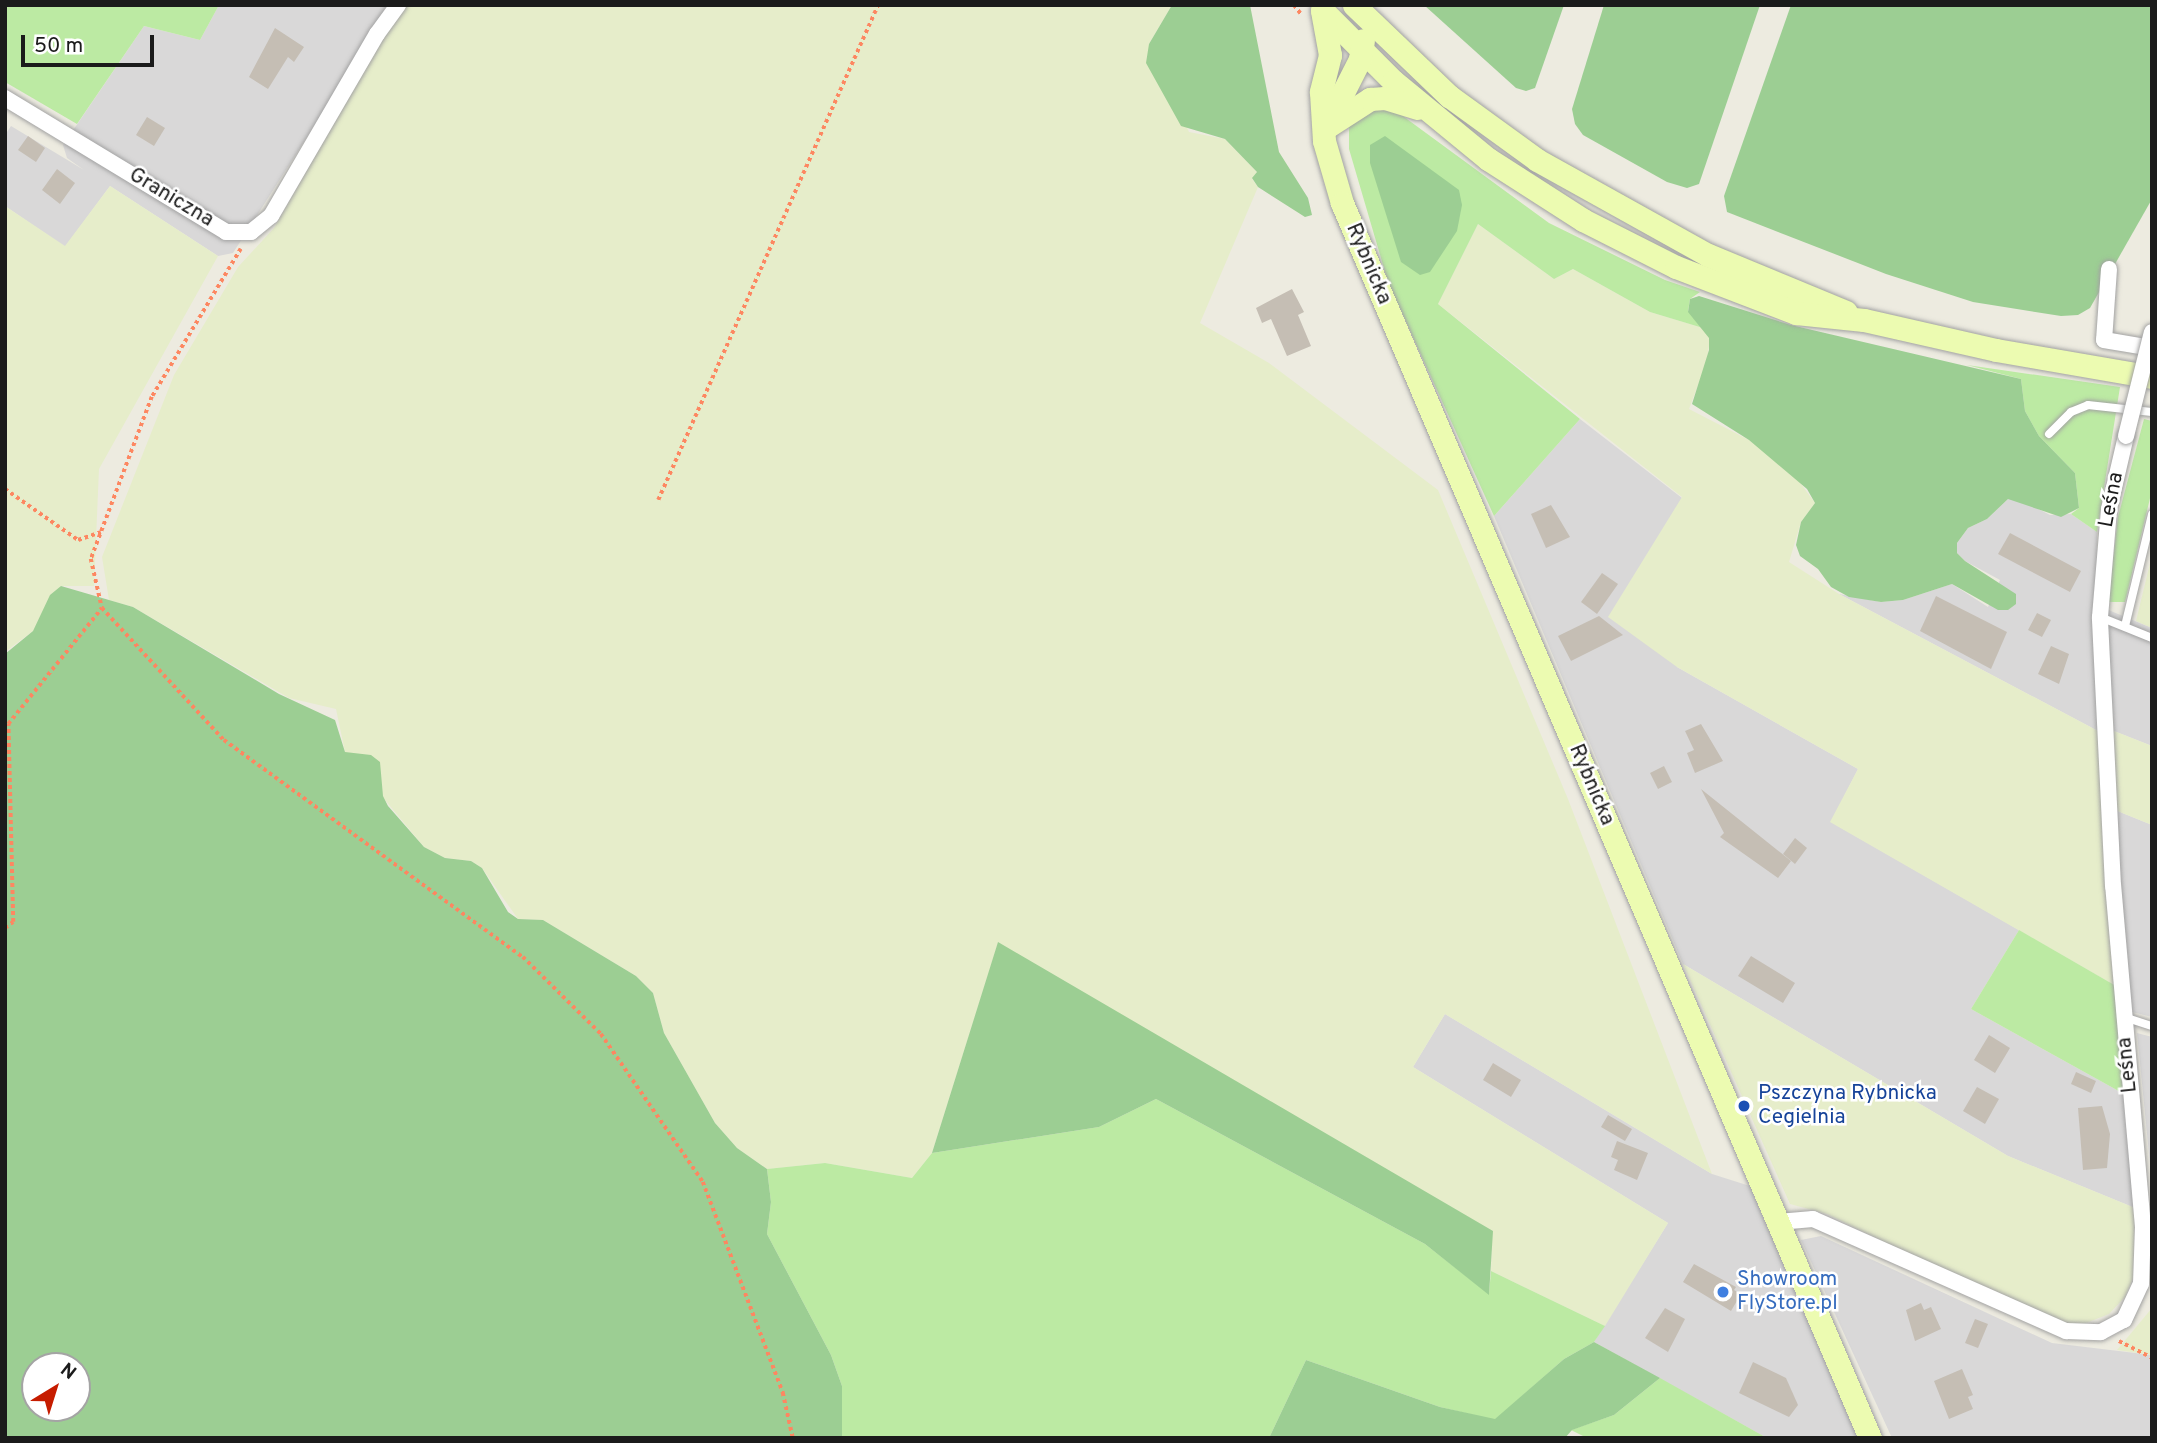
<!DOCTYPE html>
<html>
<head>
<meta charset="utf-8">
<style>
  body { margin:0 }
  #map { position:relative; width:2157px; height:1443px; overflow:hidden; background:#edebe0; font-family:Overpass,sans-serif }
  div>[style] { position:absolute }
  .residential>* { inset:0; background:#d9d8d8 }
  .farmland>* { inset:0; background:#e6edca }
  .grass>* { inset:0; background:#bceaa3 }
  .forest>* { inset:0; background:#9cce93 }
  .building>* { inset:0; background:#c5beb4 }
  .path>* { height:3.5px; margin-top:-1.75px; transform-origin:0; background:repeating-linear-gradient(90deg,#fd8761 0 3.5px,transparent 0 7px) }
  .roads { filter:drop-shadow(0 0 2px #a2a2a2) drop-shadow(0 0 2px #a2a2a2) }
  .lane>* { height:8px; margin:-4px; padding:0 4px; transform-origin:4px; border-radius:4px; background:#fff }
  .street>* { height:16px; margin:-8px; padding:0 8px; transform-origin:8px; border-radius:8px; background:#fff }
  .secondary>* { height:23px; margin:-11.5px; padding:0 11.5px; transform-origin:11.5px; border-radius:11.5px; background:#ecfbb1 }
  .bridges { filter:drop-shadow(0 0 2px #a2a2a2) drop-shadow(0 0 2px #a2a2a2) }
  .street-bridge>* { height:16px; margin:-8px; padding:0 8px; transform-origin:8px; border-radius:8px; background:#fff }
  .dots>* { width:19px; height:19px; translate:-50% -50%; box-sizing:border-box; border:4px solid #fff; border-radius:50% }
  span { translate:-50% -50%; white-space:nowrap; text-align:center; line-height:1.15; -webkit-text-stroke:5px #fff; paint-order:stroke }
  .street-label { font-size:21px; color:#1b1b1b }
  .transit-label { font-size:21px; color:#164399 }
  .left { translate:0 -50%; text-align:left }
  .shop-label { font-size:21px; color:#366cbe }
  .frame { position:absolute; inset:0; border:7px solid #1b1b1b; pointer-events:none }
  .north { position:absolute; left:21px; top:1352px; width:70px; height:70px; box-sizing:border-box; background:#fff; border:2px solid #a4a4a4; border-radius:50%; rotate:38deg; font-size:19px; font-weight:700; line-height:28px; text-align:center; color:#1b1b1b }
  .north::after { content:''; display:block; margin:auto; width:24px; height:32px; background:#c61c00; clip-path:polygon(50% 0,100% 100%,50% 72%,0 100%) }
  .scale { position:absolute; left:21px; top:35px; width:133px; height:32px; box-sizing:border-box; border:4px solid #1b1b1b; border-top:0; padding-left:9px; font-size:21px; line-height:24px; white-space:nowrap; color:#1b1b1b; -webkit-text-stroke:5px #fff; paint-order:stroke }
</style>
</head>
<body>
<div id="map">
  <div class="residential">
    <div style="clip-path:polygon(219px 5px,391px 5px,233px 253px,218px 256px,110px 186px,65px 247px,5px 206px,5px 135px,11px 126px,84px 170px,67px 158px,63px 145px,144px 26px,200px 40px)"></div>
    <div style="clip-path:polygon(1580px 419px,1682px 498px,1677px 667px,1858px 769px,1831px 822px,2019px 930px,1971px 1009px,2124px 1094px,2135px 1208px,2008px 1156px,1683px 964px,1494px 516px)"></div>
    <div style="clip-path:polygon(2008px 499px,2019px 499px,2050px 515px,2071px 514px,2097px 532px,2098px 731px,1839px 594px,1881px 602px,1903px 600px,1952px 584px,1988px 607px,2000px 580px,1965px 561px,1957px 553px,1957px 543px,1968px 528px,1987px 519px)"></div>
    <div style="clip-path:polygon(2106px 609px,2152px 628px,2152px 746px,2114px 731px)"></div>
    <div style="clip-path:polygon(2115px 810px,2152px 825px,2152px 1017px,2132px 1012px)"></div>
    <div style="clip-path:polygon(1445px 1014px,1712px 1174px,1753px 1187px,1859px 1438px,1767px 1438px,1594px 1342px,1668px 1223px,1413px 1067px)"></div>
    <div style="clip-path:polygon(2137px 1033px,2152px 1037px,2152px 1184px)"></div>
    <div style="clip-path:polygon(1821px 1236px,2052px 1343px,2152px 1355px,2152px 1438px,1892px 1438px,1801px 1240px)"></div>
  </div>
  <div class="farmland">
    <div style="clip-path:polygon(401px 5px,1172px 5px,1149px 44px,1189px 132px,1225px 139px,1257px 172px,1252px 179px,1258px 187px,1200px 323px,1269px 363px,1438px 490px,1568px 799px,1712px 1174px,1445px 1014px,1413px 1067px,1668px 1223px,1605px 1326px,1491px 1271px,1492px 1231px,998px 943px,932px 1153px,912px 1178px,825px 1163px,767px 1169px,737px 1148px,715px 1123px,664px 1033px,653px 993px,636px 976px,543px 920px,518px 919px,482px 868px,471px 861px,445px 858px,424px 847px,345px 752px,336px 709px,289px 698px,133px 607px,109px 600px,102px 557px,174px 375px,238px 267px,274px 228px)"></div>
    <div style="clip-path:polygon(110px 186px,218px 256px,99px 469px,94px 586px,61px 586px,33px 631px,5px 652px,5px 206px,65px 246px)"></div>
    <div style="clip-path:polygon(1478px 224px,1554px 279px,1573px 269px,1650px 312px,1703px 328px,1710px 338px,1707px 361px,1689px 409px,1749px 440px,1793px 473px,1815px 503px,1801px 522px,1789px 562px,1839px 594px,2098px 731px,2116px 986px,1830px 822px,1858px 769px,1677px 667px,1608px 617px,1682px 497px,1438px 304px)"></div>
    <div style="clip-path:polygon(2152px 555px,2152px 628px,2136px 621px)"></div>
    <div style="clip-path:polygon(2114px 731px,2152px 746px,2152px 825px,2115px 810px)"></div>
    <div style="clip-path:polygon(1683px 964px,2008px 1156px,2135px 1208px,2133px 1278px,2125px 1297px,2109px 1314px,2066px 1331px,1827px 1214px,1790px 1204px)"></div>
    <div style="clip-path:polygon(2152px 1308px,2152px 1355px,2117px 1350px)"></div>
  </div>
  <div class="grass">
    <div style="clip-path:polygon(5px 5px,219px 5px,200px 40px,144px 26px,77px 124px,5px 82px)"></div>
    <div style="clip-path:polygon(1377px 105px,1396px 111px,1549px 223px,1665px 280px,1700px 292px,1690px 299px,1688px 311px,1703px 328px,1650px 312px,1573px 269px,1554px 279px,1478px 224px,1438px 304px,1580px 419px,1494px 516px,1388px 282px,1349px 149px,1349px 126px,1359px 114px)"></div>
    <div style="clip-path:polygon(1967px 365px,2120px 387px,2097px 532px,2071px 514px,2079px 508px,2075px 473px,2039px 436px,2025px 411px,2021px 379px)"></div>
    <div style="clip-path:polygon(2144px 419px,2152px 421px,2152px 490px,2125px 602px,2108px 602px,2118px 517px)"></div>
    <div style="clip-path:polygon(2019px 930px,2116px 986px,2124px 1094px,1971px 1009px)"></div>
    <div style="clip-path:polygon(1156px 1099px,1425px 1244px,1489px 1294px,1491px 1271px,1605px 1326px,1594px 1342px,1564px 1359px,1495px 1420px,1440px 1407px,1306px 1360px,1269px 1438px,842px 1438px,842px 1386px,831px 1355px,767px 1234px,771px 1202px,767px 1169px,825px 1163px,912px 1178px,932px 1153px,1099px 1127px)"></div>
    <div style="clip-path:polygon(1660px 1378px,1767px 1438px,1587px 1438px,1571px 1430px,1614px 1415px)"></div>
  </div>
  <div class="forest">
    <div style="clip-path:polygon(1172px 5px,1250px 5px,1279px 152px,1308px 198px,1312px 215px,1305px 217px,1258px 187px,1252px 178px,1257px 172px,1225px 139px,1181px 126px,1146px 63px,1149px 44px)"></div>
    <div style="clip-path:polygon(1424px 5px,1564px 5px,1535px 88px,1526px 91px,1516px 88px)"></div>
    <div style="clip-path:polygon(1604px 5px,1760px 5px,1699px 184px,1687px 188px,1667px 182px,1583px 135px,1575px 124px,1572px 109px)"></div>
    <div style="clip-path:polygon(1791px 5px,2152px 5px,2152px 199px,2090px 308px,2078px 315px,2061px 316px,1973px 302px,1886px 274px,1727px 212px,1724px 196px)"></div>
    <div style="clip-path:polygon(1385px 136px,1459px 190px,1462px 205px,1457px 231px,1430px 272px,1420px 275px,1401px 262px,1370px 163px,1370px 145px)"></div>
    <div style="clip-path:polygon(1699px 296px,1791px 325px,2021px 379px,2025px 411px,2039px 436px,2075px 473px,2079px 508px,2061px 517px,2008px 499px,1987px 519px,1968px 528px,1957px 543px,1957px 553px,1965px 561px,2016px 594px,2016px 604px,2008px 610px,1998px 610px,1952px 584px,1903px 600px,1881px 602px,1849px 597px,1831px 587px,1818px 569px,1800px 556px,1796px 545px,1801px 522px,1815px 503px,1807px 489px,1749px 440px,1692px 404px,1709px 350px,1709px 338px,1688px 312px,1690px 299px)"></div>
    <div style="clip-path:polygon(evenodd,61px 586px,133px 607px,279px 694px,335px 720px,345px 752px,371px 755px,380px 762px,383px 796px,388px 806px,424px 847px,445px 858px,471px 861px,482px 868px,508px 912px,518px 919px,543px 920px,636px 976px,653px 993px,664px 1033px,715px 1123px,737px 1148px,767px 1169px,771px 1202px,767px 1234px,831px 1355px,842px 1386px,842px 1438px,5px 1438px,5px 654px,33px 631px,50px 595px,61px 586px,77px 1366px,77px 1408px,35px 1408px,35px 1366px,77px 1366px)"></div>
    <div style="clip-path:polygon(998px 942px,1493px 1231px,1489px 1295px,1425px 1244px,1156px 1099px,1099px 1127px,932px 1153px)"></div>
    <div style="clip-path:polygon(1594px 1342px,1660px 1378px,1614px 1415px,1572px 1430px,1565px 1438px,1269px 1438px,1306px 1360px,1440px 1407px,1495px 1419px,1564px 1359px)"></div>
  </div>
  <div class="building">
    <div style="clip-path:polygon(275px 28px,304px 47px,294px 62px,288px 57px,268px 89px,249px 77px)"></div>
    <div style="clip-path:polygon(147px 117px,165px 128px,154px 146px,136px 135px)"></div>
    <div style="clip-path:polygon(28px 136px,45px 148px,36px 162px,18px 150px)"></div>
    <div style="clip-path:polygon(57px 169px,75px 183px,60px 204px,42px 190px)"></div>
    <div style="clip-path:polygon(1292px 289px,1304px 312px,1298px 315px,1311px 346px,1287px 356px,1271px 319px,1262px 323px,1256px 308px)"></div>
    <div style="clip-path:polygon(1551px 505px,1570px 537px,1546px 548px,1531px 514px)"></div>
    <div style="clip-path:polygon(2010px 533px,2081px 571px,2070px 592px,1998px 554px)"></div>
    <div style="clip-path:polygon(1602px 573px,1618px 584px,1597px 614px,1581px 602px)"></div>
    <div style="clip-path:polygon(1936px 596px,2007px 632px,1991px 669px,1920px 631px)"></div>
    <div style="clip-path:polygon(2037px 613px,2051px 620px,2042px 637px,2028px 630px)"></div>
    <div style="clip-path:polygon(1599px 616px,1623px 635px,1571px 661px,1558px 636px)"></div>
    <div style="clip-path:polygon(2051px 646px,2069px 654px,2059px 684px,2038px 674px)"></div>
    <div style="clip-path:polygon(1701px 724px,1723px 761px,1695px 773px,1687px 753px,1694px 750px,1685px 731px)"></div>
    <div style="clip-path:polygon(1664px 766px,1672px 782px,1658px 789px,1650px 773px)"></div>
    <div style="clip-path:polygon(1701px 789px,1791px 861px,1778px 878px,1720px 837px,1724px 833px)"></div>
    <div style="clip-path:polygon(1795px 838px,1807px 848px,1795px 864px,1783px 854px)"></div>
    <div style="clip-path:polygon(1751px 956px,1795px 983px,1783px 1003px,1738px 976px)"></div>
    <div style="clip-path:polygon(1989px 1035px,2010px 1048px,1995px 1073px,1974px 1060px)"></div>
    <div style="clip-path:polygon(1493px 1063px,1521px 1080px,1511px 1097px,1483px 1080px)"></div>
    <div style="clip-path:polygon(2076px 1072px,2096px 1081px,2091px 1093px,2071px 1084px)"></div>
    <div style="clip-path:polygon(1977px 1087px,1999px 1099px,1985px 1124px,1963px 1111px)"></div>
    <div style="clip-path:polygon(2102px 1106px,2110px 1134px,2107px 1168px,2083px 1170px,2078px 1108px)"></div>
    <div style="clip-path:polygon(1608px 1115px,1632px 1129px,1625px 1141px,1601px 1127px)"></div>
    <div style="clip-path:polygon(1617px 1141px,1648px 1153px,1637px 1180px,1614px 1170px,1618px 1160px,1611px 1157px)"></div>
    <div style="clip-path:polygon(1694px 1264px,1736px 1287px,1734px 1290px,1741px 1294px,1731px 1311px,1683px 1282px)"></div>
    <div style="clip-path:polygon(1921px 1303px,1924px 1310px,1931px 1307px,1941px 1329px,1915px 1341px,1906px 1310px)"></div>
    <div style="clip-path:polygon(1665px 1308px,1685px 1319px,1668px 1352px,1645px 1338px)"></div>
    <div style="clip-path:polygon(1975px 1319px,1988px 1324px,1978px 1348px,1965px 1343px)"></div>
    <div style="clip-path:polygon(1753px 1362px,1786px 1378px,1798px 1405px,1789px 1417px,1739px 1393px)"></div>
    <div style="clip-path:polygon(1962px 1369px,1973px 1395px,1968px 1397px,1973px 1409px,1949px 1419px,1934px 1381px)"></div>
  </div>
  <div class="path">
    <div style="left:1294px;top:5px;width:11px;rotate:52deg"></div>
    <div style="left:241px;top:249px;width:173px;rotate:121deg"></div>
    <div style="left:152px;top:397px;width:173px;rotate:110.6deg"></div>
    <div style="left:91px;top:559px;width:50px;rotate:77.3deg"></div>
    <div style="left:102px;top:608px;width:180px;rotate:47.3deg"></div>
    <div style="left:224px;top:740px;width:369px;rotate:36deg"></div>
    <div style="left:523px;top:957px;width:110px;rotate:44.6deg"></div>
    <div style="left:601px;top:1034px;width:180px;rotate:55.4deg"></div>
    <div style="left:703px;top:1182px;width:226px;rotate:69.2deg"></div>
    <div style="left:783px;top:1393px;width:46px;rotate:77.5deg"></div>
    <div style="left:5px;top:489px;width:89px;rotate:34.9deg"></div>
    <div style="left:78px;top:540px;width:24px;rotate:-19deg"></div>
    <div style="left:658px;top:500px;width:542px;rotate:-66.04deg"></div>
    <div style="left:5px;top:928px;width:10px;rotate:-37deg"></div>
    <div style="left:13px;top:922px;width:198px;rotate:-91.4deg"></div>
    <div style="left:8px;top:724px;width:149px;rotate:-51deg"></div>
    <div style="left:2119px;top:1341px;width:37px;rotate:27deg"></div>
  </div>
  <div class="roads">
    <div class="lane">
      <div style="left:2049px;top:434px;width:31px;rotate:-45deg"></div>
      <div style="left:2071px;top:412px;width:18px;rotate:-22deg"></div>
      <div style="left:2088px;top:405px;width:64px;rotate:6.2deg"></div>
      <div style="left:2100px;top:617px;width:56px;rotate:22deg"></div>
      <div style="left:2125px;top:626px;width:115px;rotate:-76.4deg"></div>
      <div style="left:2124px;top:1017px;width:29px;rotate:18deg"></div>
    </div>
    <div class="street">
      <div style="left:5px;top:98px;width:258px;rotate:31.2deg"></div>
      <div style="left:226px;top:232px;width:25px"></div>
      <div style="left:251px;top:232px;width:26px;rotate:-39deg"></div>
      <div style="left:271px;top:216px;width:211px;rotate:-59.8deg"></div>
      <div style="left:377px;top:34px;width:36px;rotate:-54deg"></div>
      <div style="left:2109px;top:269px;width:71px;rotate:94deg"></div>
      <div style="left:2104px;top:340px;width:49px;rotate:9.5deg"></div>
      <div style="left:1778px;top:1222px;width:35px;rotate:-5deg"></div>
      <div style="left:1813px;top:1219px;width:277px;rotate:23.9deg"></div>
      <div style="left:2066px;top:1331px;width:35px;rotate:2deg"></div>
      <div style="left:2101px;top:1332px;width:26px;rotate:-28deg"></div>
      <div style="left:2124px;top:1320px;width:40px;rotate:-65deg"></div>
      <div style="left:2141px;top:1284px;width:57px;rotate:-88deg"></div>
      <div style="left:2143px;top:1227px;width:342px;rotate:-95deg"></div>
      <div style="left:2113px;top:886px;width:269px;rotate:-92.8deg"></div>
      <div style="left:2100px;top:617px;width:108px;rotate:-85.2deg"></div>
      <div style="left:2109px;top:509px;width:75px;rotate:-76.9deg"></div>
    </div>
    <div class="secondary">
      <div style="left:1354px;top:5px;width:132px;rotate:43.8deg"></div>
      <div style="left:1449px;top:96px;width:109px;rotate:36deg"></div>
      <div style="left:1537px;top:160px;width:196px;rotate:29.1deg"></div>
      <div style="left:1708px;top:255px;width:149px;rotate:22.4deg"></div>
      <div style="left:1322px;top:10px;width:100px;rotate:45deg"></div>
      <div style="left:1393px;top:81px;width:123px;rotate:39.4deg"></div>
      <div style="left:1488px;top:159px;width:113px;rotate:32.7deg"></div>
      <div style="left:1583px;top:220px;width:104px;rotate:26.8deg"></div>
      <div style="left:1676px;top:267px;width:129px;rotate:21deg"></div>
      <div style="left:1796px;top:313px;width:68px;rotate:5.9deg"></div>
      <div style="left:1864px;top:320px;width:135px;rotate:12.8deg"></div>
      <div style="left:1996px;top:350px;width:158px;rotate:9.8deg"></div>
      <div style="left:1322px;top:11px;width:45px;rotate:79.7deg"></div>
      <div style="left:1330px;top:55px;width:38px;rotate:104deg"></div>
      <div style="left:1321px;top:92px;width:49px;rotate:86.5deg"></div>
      <div style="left:1324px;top:141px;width:65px;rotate:73.8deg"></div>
      <div style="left:1342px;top:203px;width:1343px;rotate:66.85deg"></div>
      <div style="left:1326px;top:126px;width:75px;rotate:-63.1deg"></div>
      <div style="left:1360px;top:59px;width:19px;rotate:-81deg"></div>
      <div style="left:1325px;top:128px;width:54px;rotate:-32.8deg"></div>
      <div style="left:1370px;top:99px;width:15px;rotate:-4deg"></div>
      <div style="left:1385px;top:98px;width:34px;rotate:17deg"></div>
    </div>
  </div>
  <div class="bridges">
    <div class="street-bridge">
      <div style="left:2126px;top:436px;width:107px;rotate:-76deg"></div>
    </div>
  </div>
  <div class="dots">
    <div style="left:1744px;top:1106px;background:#1a4fb4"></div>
    <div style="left:1723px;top:1292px;background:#3f7fe0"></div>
  </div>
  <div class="street-label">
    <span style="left:171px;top:198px;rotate:31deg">Graniczna</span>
    <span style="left:1368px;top:264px;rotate:67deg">Rybnicka</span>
    <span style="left:2112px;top:500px;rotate:-79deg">Leśna</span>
    <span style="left:1591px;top:785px;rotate:67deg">Rybnicka</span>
    <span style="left:2128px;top:1065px;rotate:-96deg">Leśna</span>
  </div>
  <div class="transit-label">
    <span class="left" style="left:1758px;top:1106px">Pszczyna Rybnicka<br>Cegielnia</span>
  </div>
  <div class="shop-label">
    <span class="left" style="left:1737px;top:1292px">Showroom<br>FlyStore.pl</span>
  </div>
  <div class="frame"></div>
  <div class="north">N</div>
  <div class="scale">50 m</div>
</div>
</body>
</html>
